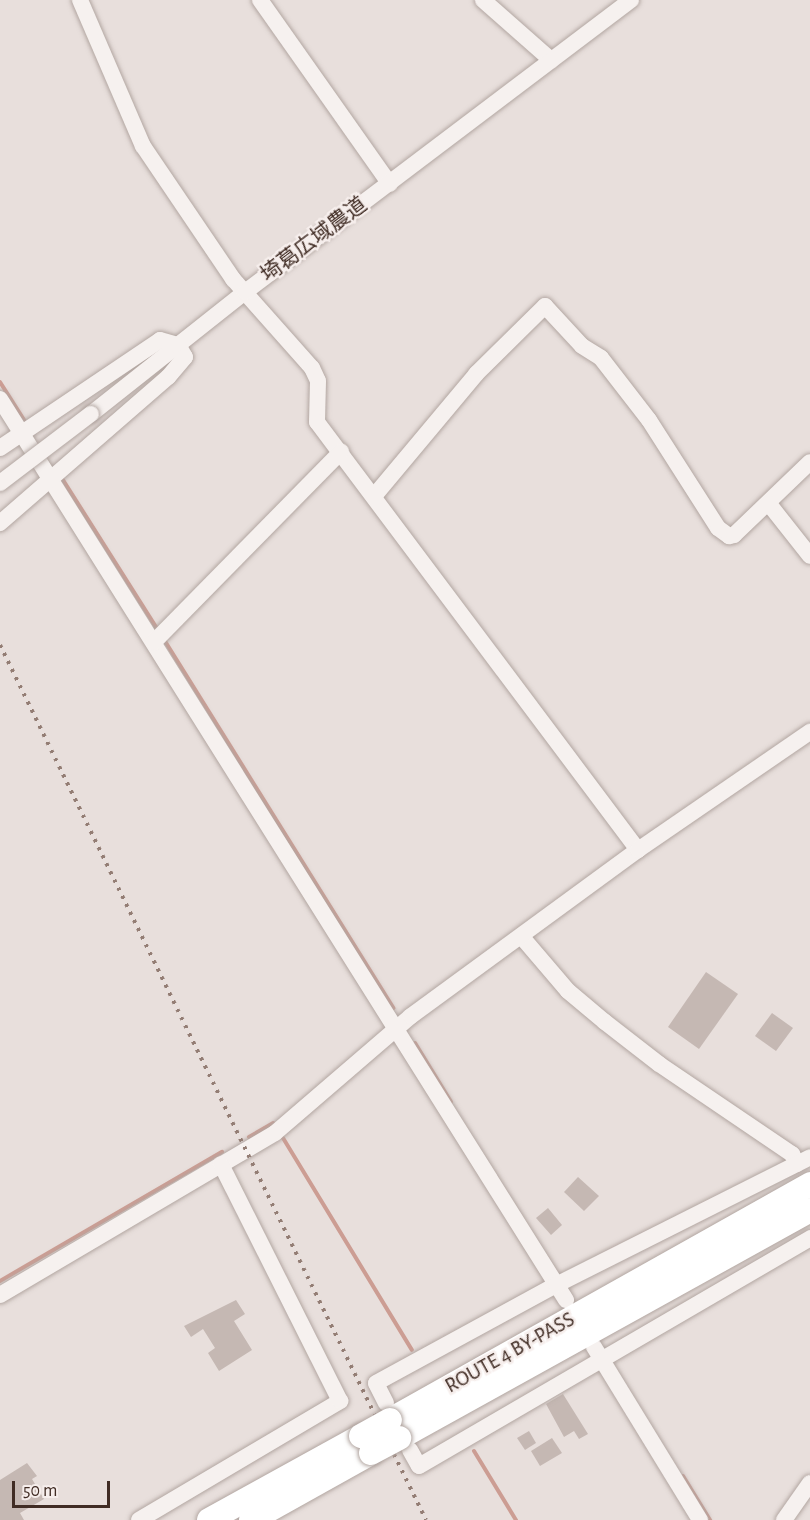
<!DOCTYPE html>
<html>
<head>
<meta charset="utf-8">
<style>
  body { margin:0 }
  #map { position:relative; width:810px; height:1520px; overflow:hidden; background:#e8dfdc; font-family:"Alegreya Sans","Noto Sans JP",sans-serif }
  div>[style] { position:absolute }
  .stream>* { height:4px; margin:-2px; padding:0 2px; transform-origin:2px; border-radius:2px; background:#cc9d93 }
  .building>* { inset:0; background:#c5b8b3 }
  .roads { filter:drop-shadow(0 0 2px #b2a6a1) drop-shadow(0 0 2px #b2a6a1) }
  .minor>* { height:16px; margin:-8px; padding:0 8px; transform-origin:8px; border-radius:8px; background:#f6f1ef }
  .highway>* { height:24px; margin:-12px; padding:0 12px; transform-origin:12px; border-radius:12px; background:#fff }
  .rail>* { height:4px; margin-top:-2px; transform-origin:0; background:repeating-linear-gradient(90deg,#937d74 0 3px,transparent 0 9px) }
  .bridges { filter:drop-shadow(0 0 2px #b2a6a1) drop-shadow(0 0 2px #b2a6a1) }
  .minor-bridge>* { height:16px; margin:-8px; padding:0 8px; transform-origin:8px; border-radius:8px; background:#f6f1ef }
  .highway-bridge>* { height:24px; margin:-12px; padding:0 12px; transform-origin:12px; border-radius:12px; background:#fff }
  span { translate:-50% -50%; white-space:nowrap; text-align:center; line-height:1.15; -webkit-text-stroke:5px #f6eeec; paint-order:stroke }
  .street-label { font-size:21px; color:#402c24 }
  .scale { position:absolute; left:12px; top:1481px; width:98px; height:27px; box-sizing:border-box; border:3px solid #402c24; border-top:0; padding-left:8px; font-size:18px; line-height:21px; white-space:nowrap; color:#402c24; -webkit-text-stroke:4px #f6eeec; paint-order:stroke }
</style>
</head>
<body>
<div id="map">
  <div class="stream">
    <div style="left:0;top:382px;width:45px;rotate:57.7deg"></div>
    <div style="left:63px;top:480px;width:180px;rotate:57.7deg"></div>
    <div style="left:163px;top:638px;width:436px;rotate:58.1deg"></div>
    <div style="left:415px;top:1043px;width:69px;rotate:58.6deg"></div>
    <div style="left:249px;top:1137px;width:28px;rotate:-30deg"></div>
    <div style="left:283px;top:1138px;width:248px;rotate:58.7deg"></div>
    <div style="left:0;top:1281px;width:257px;rotate:-30.2deg"></div>
    <div style="left:474px;top:1451px;width:81px;rotate:58.7deg"></div>
    <div style="left:683px;top:1476px;width:52px;rotate:58.5deg"></div>
  </div>
  <div class="building">
    <div style="clip-path:polygon(706px 972px,738px 994px,699px 1049px,668px 1027px)"></div>
    <div style="clip-path:polygon(772px 1013px,793px 1028px,776px 1051px,755px 1036px)"></div>
    <div style="clip-path:polygon(578px 1177px,599px 1196px,584px 1211px,564px 1192px)"></div>
    <div style="clip-path:polygon(548px 1208px,562px 1225px,551px 1235px,536px 1218px)"></div>
    <div style="clip-path:polygon(236px 1300px,245px 1314px,234px 1321px,252px 1350px,219px 1371px,208px 1353px,215px 1348px,203px 1329px,191px 1337px,184px 1326px)"></div>
    <div style="clip-path:polygon(563px 1394px,588px 1434px,579px 1439px,574px 1431px,564px 1437px,546px 1404px)"></div>
    <div style="clip-path:polygon(529px 1431px,536px 1443px,525px 1450px,517px 1438px)"></div>
    <div style="clip-path:polygon(552px 1438px,562px 1453px,540px 1466px,531px 1451px)"></div>
    <div style="clip-path:polygon(27px 1463px,37px 1476px,32px 1479px,44px 1499px,20px 1513px,24px 1520px,0 1520px,0 1480px)"></div>
  </div>
  <div class="roads">
    <div class="minor">
      <div style="left:80px;top:0;width:159px;rotate:66.7deg"></div>
      <div style="left:143px;top:146px;width:161px;rotate:55.9deg"></div>
      <div style="left:233px;top:279px;width:119px;rotate:48.4deg"></div>
      <div style="left:312px;top:368px;width:14px;rotate:65deg"></div>
      <div style="left:318px;top:381px;width:41px;rotate:91.4deg"></div>
      <div style="left:317px;top:422px;width:535px;rotate:53.13deg"></div>
      <div style="left:260px;top:0;width:225px;rotate:54.8deg"></div>
      <div style="left:483px;top:0;width:91px;rotate:41.4deg"></div>
      <div style="left:0;top:399px;width:1064px;rotate:57.86deg"></div>
      <div style="left:91px;top:414px;width:196px;rotate:-38.4deg"></div>
      <div style="left:245px;top:292px;width:484px;rotate:-37.1deg"></div>
      <div style="left:0;top:448px;width:193px;rotate:-34deg"></div>
      <div style="left:160px;top:340px;width:19px;rotate:16deg"></div>
      <div style="left:178px;top:345px;width:14px;rotate:60deg"></div>
      <div style="left:185px;top:357px;width:26px;rotate:130deg"></div>
      <div style="left:168px;top:377px;width:223px;rotate:139deg"></div>
      <div style="left:375px;top:495px;width:158px;rotate:-50.1deg"></div>
      <div style="left:476px;top:374px;width:97px;rotate:-44.6deg"></div>
      <div style="left:545px;top:306px;width:54px;rotate:47.2deg"></div>
      <div style="left:582px;top:346px;width:22px;rotate:32deg"></div>
      <div style="left:601px;top:358px;width:78px;rotate:52.3deg"></div>
      <div style="left:649px;top:420px;width:128px;rotate:57.4deg"></div>
      <div style="left:718px;top:528px;width:14px;rotate:36deg"></div>
      <div style="left:729px;top:536px;width:5px;rotate:-11deg"></div>
      <div style="left:734px;top:535px;width:105px;rotate:-43.8deg"></div>
      <div style="left:769px;top:504px;width:66px;rotate:51.7deg"></div>
      <div style="left:154px;top:642px;width:267px;rotate:-45.5deg"></div>
      <div style="left:521px;top:936px;width:72px;rotate:49.5deg"></div>
      <div style="left:568px;top:991px;width:48px;rotate:40deg"></div>
      <div style="left:605px;top:1022px;width:68px;rotate:37.9deg"></div>
      <div style="left:659px;top:1064px;width:161px;rotate:34.1deg"></div>
      <div style="left:792px;top:1154px;width:11px;rotate:63deg"></div>
      <div style="left:0;top:1295px;width:319px;rotate:-30.5deg"></div>
      <div style="left:275px;top:1133px;width:179px;rotate:-40.7deg"></div>
      <div style="left:411px;top:1016px;width:281px;rotate:-36.2deg"></div>
      <div style="left:638px;top:850px;width:209px;rotate:-34.5deg"></div>
      <div style="left:594px;top:1347px;width:203px;rotate:58.5deg"></div>
      <div style="left:386px;top:1403px;width:22px;rotate:-117deg"></div>
      <div style="left:376px;top:1383px;width:205px;rotate:-28.6deg"></div>
      <div style="left:556px;top:1285px;width:284px;rotate:-26.7deg"></div>
      <div style="left:410px;top:1450px;width:18px;rotate:61deg"></div>
      <div style="left:419px;top:1466px;width:453px;rotate:-30.2deg"></div>
      <div style="left:139px;top:1520px;width:234px;rotate:-30.6deg"></div>
      <div style="left:340px;top:1401px;width:265px;rotate:-116.7deg"></div>
      <div style="left:784px;top:1520px;width:45px;rotate:-54.9deg"></div>
    </div>
    <div class="highway">
      <div style="left:390px;top:1420px;width:482px;rotate:-29.3deg"></div>
      <div style="left:399px;top:1438px;width:470px;rotate:-29deg"></div>
      <div style="left:209px;top:1520px;width:174px;rotate:-28.9deg"></div>
      <div style="left:251px;top:1520px;width:137px;rotate:-29.2deg"></div>
    </div>
  </div>
  <div class="rail">
    <div style="left:0;top:645px;width:973px;rotate:64.04deg"></div>
  </div>
  <div class="bridges">
    <div class="minor-bridge">
      <div style="left:0;top:483px;width:114px;rotate:-37.2deg"></div>
    </div>
    <div class="highway-bridge">
      <div style="left:361px;top:1436px;width:33px;rotate:-29deg"></div>
      <div style="left:371px;top:1453px;width:32px;rotate:-28deg"></div>
    </div>
  </div>
  <div class="street-label">
    <span style="left:314px;top:240px;rotate:-37deg">埼葛広域農道</span>
    <span style="left:510px;top:1353px;rotate:-29deg">ROUTE 4 BY-PASS</span>
  </div>
  <div class="scale">50 m</div>
</div>
</body>
</html>
